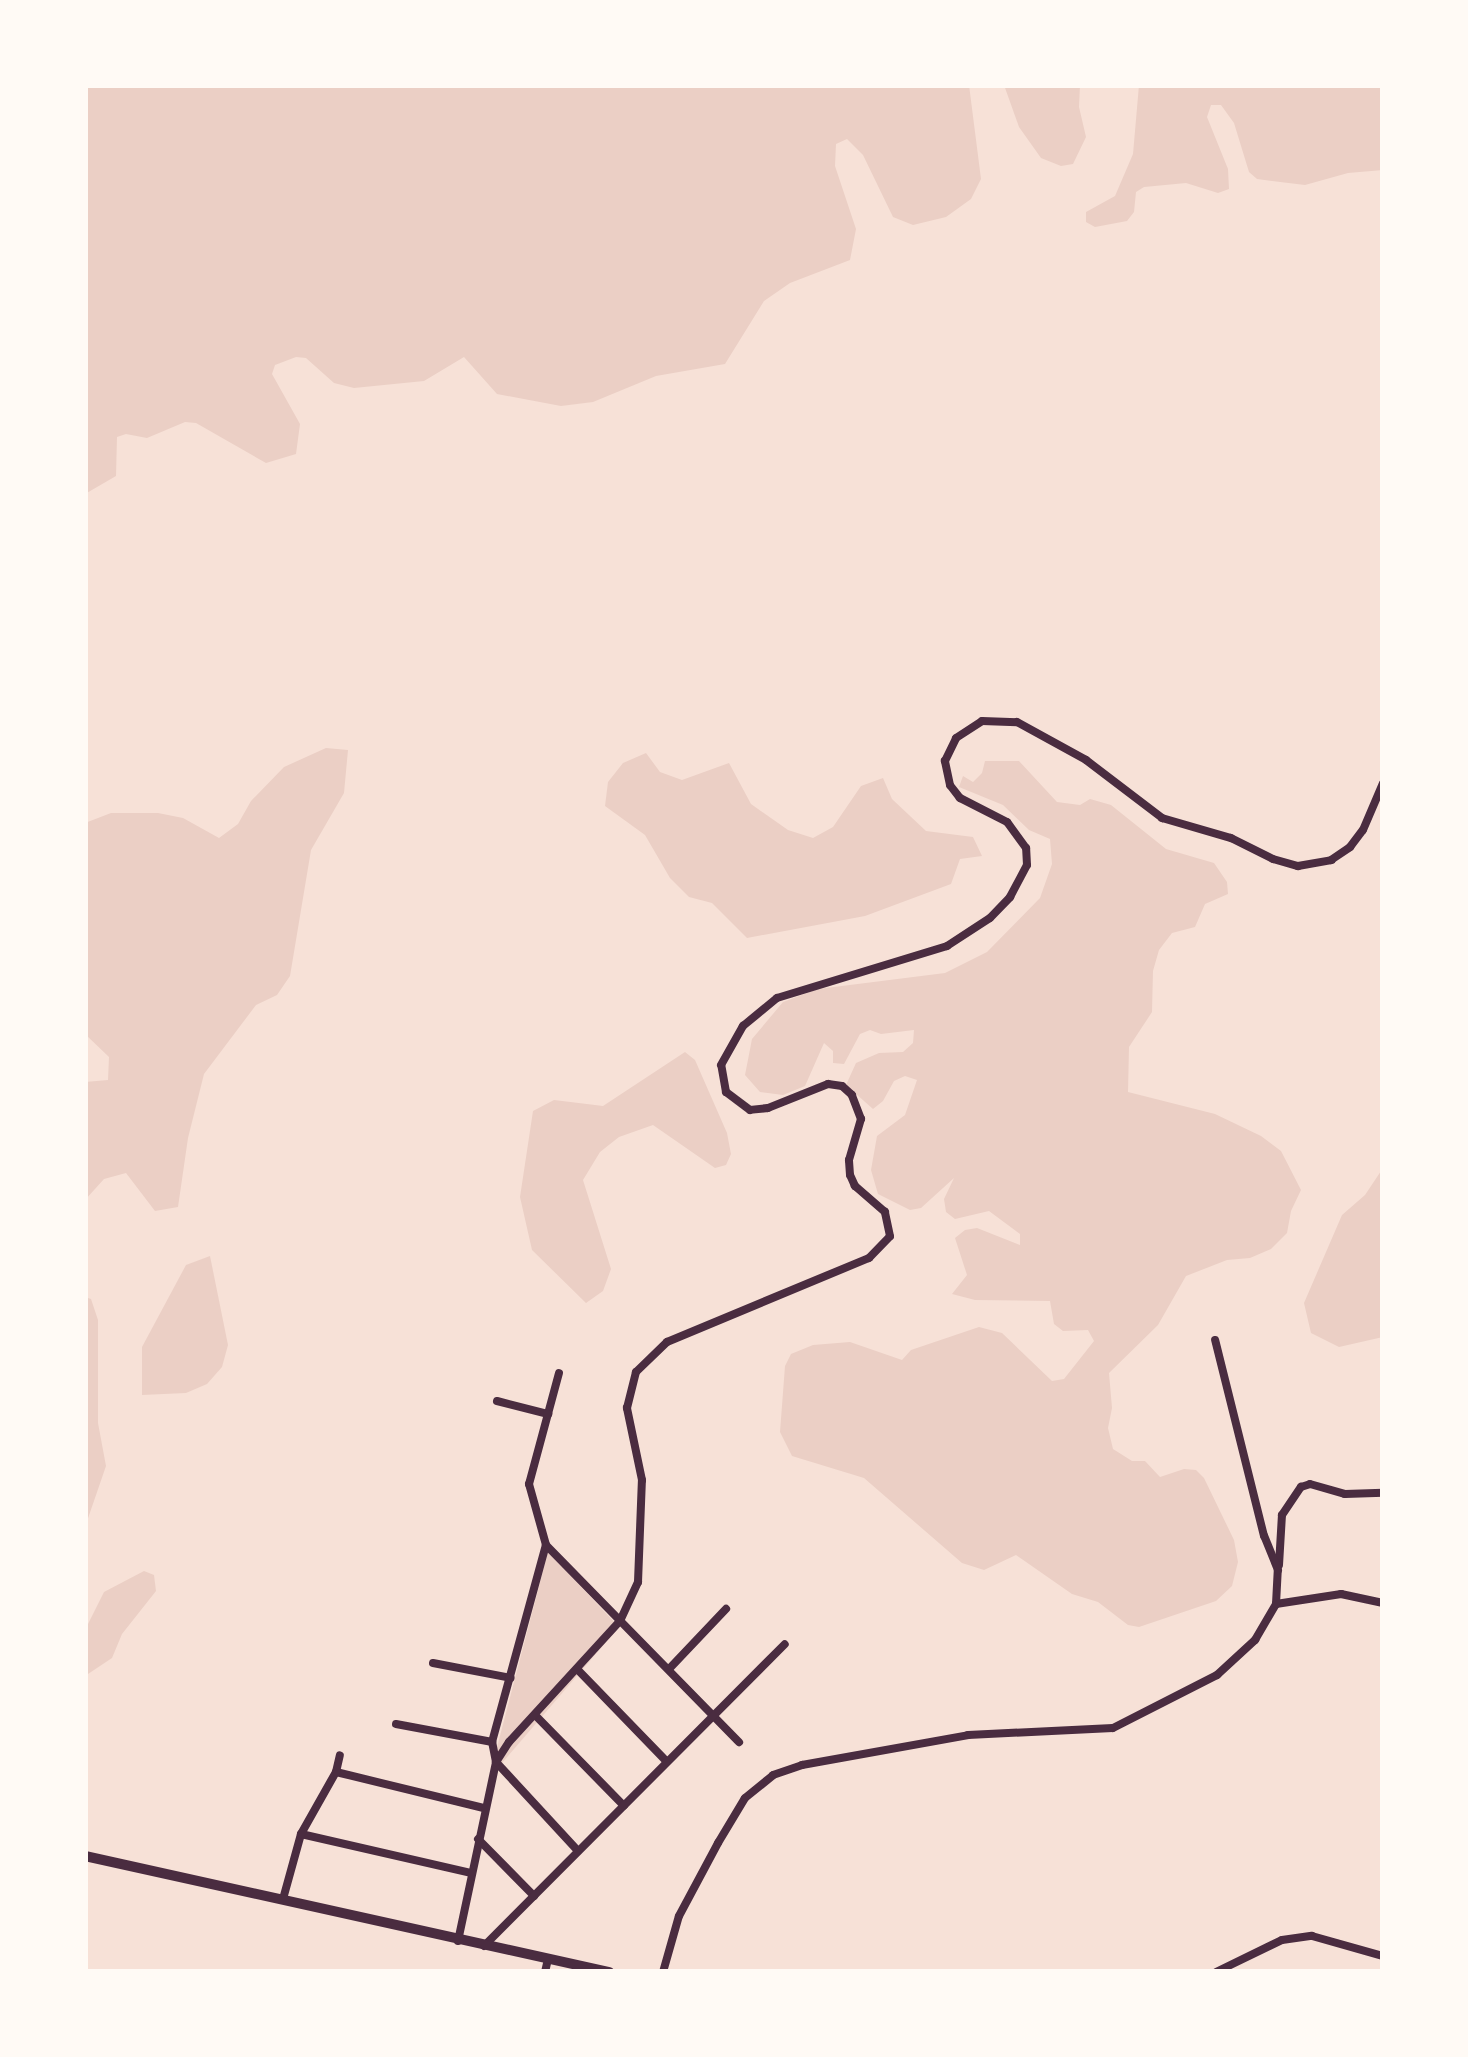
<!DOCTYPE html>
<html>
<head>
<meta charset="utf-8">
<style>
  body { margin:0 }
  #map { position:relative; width:1468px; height:2057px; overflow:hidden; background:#f7e1d7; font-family:Poppins,sans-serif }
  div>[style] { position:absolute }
  .green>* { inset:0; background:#ebcfc5 }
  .minor>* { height:8px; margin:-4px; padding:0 4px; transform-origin:4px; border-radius:4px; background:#4a2c40 }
  .tertiary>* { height:10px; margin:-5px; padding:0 5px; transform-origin:5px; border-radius:5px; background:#4a2c40 }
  span { translate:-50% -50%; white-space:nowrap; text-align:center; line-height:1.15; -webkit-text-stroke:8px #fffaf5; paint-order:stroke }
  .frame { position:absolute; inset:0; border:88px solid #fffaf5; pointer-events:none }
</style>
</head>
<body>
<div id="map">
  <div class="green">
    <div style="clip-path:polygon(85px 85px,969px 85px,981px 179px,971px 199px,946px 217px,913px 225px,893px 217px,863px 155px,847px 139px,836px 144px,835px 166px,856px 229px,850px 260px,790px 283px,764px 301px,725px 364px,656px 376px,593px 402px,561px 406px,497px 394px,464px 357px,424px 381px,354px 388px,334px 383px,306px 358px,296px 357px,275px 365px,272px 374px,300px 424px,296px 454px,266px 463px,196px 423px,185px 422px,147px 438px,126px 434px,117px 437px,116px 476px,85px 494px)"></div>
    <div style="clip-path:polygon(1004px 85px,1080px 85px,1079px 107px,1086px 137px,1073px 164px,1061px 166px,1041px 158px,1019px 127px)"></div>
    <div style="clip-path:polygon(1139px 85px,1383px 85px,1383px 170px,1348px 173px,1305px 185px,1257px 179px,1249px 172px,1234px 123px,1221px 105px,1211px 105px,1207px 117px,1228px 169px,1229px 189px,1218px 193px,1186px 183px,1144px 187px,1136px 192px,1134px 212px,1127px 221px,1095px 227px,1086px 222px,1086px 212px,1115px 196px,1133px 154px)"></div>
    <div style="clip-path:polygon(326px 748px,348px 750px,344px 793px,311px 850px,290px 976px,277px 995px,256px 1005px,204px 1074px,188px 1138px,178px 1207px,155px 1211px,126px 1173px,104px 1179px,85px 1200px,85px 1082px,108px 1080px,109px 1057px,85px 1034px,85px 823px,111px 813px,158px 813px,183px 818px,219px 838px,238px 824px,251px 801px,284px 767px)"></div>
    <div style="clip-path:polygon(646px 753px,660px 772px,682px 780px,729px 763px,751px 804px,788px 830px,813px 838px,833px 827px,861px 786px,883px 778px,892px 799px,926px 831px,973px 837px,982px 856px,960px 859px,951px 884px,865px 916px,747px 938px,712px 903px,689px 897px,670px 878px,645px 835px,605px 806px,608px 782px,623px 763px)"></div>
    <div style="clip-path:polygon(985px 761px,1019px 761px,1057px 802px,1080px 805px,1090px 799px,1111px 805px,1166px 849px,1214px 863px,1227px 882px,1228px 894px,1205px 904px,1195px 927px,1172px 933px,1159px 950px,1153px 971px,1152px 1012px,1129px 1047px,1128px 1092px,1215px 1114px,1261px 1136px,1281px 1151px,1301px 1190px,1291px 1211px,1287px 1233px,1271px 1249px,1250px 1258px,1227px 1260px,1186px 1276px,1158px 1325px,1109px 1373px,1112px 1408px,1108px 1428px,1113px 1449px,1132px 1461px,1145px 1461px,1160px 1477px,1184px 1469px,1196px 1470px,1204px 1478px,1234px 1540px,1238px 1562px,1232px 1586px,1216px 1601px,1139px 1627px,1128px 1625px,1098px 1602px,1072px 1594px,1016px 1555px,984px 1570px,962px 1563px,864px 1478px,792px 1456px,780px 1432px,785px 1366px,791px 1354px,813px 1345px,850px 1342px,902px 1360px,911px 1350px,979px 1327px,1002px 1333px,1052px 1381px,1064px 1379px,1094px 1341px,1088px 1330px,1063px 1331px,1054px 1324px,1050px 1301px,975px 1300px,952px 1294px,967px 1275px,955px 1238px,965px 1230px,977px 1228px,1020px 1245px,1020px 1234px,989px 1211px,955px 1219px,946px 1212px,944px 1199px,954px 1178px,921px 1208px,910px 1210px,878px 1194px,871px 1170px,877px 1136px,905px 1115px,917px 1080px,905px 1076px,894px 1081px,883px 1101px,873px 1109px,846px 1085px,856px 1063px,879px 1053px,903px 1052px,913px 1043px,914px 1030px,881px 1034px,870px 1030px,860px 1034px,844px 1064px,833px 1063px,833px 1051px,824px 1043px,805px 1086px,783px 1095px,760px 1092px,745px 1075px,752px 1039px,783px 1002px,818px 989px,945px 973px,987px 952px,1040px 898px,1052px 864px,1050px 839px,1029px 830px,1003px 805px,959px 787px,963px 776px,973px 782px,982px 773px)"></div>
    <div style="clip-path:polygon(685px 1052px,695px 1060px,727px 1133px,731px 1154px,726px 1165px,715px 1168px,653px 1125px,619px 1137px,600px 1152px,583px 1180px,611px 1269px,603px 1291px,586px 1303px,532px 1250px,520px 1197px,533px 1111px,554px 1100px,603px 1106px)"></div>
    <div style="clip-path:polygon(1383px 1168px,1383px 1337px,1339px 1347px,1311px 1333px,1304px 1303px,1342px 1215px,1365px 1195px)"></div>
    <div style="clip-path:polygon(210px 1256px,228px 1345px,222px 1367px,207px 1384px,186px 1393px,142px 1395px,142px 1347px,186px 1265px)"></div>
    <div style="clip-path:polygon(85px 1297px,91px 1299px,98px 1320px,98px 1423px,106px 1466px,85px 1527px)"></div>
    <div style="clip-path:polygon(548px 1552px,619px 1627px,496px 1770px,496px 1751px)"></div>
    <div style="clip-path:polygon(144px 1571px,154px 1575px,156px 1591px,122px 1634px,112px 1658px,85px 1676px,85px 1630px,104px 1592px)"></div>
  </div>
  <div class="minor">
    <div style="left:559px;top:1373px;width:115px;rotate:105.1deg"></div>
    <div style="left:529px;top:1484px;width:63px;rotate:74.4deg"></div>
    <div style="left:546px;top:1545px;width:276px;rotate:45.6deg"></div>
    <div style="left:497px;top:1401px;width:53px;rotate:14.3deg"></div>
    <div style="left:1279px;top:1565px;width:50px;rotate:-86.6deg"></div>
    <div style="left:1282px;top:1515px;width:34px;rotate:-56deg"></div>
    <div style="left:1301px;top:1487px;width:9px;rotate:-18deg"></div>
    <div style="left:1310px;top:1484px;width:36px;rotate:16deg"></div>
    <div style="left:1345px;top:1494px;width:38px;rotate:-2deg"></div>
    <div style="left:1276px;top:1604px;width:66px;rotate:-8.7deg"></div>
    <div style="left:1341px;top:1594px;width:43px;rotate:12.1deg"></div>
    <div style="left:433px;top:1663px;width:79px;rotate:10.9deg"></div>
    <div style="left:577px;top:1669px;width:129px;rotate:45.9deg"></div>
    <div style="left:669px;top:1669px;width:83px;rotate:-46.5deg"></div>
    <div style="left:535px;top:1715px;width:127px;rotate:45.6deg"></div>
    <div style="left:396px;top:1724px;width:98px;rotate:10.6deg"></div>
    <div style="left:496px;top:1762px;width:20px;rotate:-101deg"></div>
    <div style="left:492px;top:1742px;width:204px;rotate:-74.7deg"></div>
    <div style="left:496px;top:1762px;width:121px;rotate:47.3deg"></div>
    <div style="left:336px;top:1772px;width:152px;rotate:13.7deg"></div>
    <div style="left:301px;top:1834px;width:174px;rotate:12.9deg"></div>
    <div style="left:478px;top:1839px;width:80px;rotate:45.5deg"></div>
    <div style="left:283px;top:1899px;width:67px;rotate:-74.5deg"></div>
    <div style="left:301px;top:1834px;width:71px;rotate:-60.6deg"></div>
    <div style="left:336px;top:1772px;width:17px;rotate:-77deg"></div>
    <div style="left:458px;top:1941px;width:183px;rotate:-78deg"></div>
    <div style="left:496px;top:1762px;width:24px;rotate:-57deg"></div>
    <div style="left:509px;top:1742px;width:164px;rotate:-47.5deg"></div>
    <div style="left:620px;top:1621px;width:43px;rotate:-65.2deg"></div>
    <div style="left:638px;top:1582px;width:102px;rotate:-87.8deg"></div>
    <div style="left:642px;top:1480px;width:74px;rotate:-101.8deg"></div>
    <div style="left:627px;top:1408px;width:37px;rotate:-76deg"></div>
    <div style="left:636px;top:1372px;width:43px;rotate:-44.1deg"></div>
    <div style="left:667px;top:1342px;width:219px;rotate:-22.6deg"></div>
    <div style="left:869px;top:1258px;width:30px;rotate:-46deg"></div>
    <div style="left:890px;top:1236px;width:25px;rotate:-102deg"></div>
    <div style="left:885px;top:1212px;width:40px;rotate:-139deg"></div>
    <div style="left:855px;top:1186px;width:12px;rotate:-114deg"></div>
    <div style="left:850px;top:1175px;width:15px;rotate:-94deg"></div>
    <div style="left:849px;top:1160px;width:43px;rotate:-73.7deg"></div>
    <div style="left:861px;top:1119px;width:26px;rotate:-111deg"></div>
    <div style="left:852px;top:1095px;width:13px;rotate:-138deg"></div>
    <div style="left:842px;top:1086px;width:14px;rotate:-172deg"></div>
    <div style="left:828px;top:1084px;width:65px;rotate:158.2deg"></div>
    <div style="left:768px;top:1108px;width:18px;rotate:174deg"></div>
    <div style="left:750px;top:1110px;width:30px;rotate:-143deg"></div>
    <div style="left:726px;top:1092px;width:27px;rotate:-100deg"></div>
    <div style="left:721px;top:1065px;width:45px;rotate:-60.6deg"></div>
    <div style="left:743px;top:1026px;width:44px;rotate:-39.5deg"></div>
    <div style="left:777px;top:998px;width:178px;rotate:-17deg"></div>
    <div style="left:947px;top:946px;width:51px;rotate:-33.1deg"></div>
    <div style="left:990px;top:918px;width:29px;rotate:-46deg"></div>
    <div style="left:1010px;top:897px;width:36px;rotate:-62deg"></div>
    <div style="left:1027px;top:865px;width:17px;rotate:-93deg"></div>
    <div style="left:1026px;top:848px;width:32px;rotate:-126deg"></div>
    <div style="left:1007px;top:822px;width:53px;rotate:-152.9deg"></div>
    <div style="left:960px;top:798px;width:16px;rotate:-128deg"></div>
    <div style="left:950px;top:785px;width:25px;rotate:-102deg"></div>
    <div style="left:945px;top:761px;width:25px;rotate:-64deg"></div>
    <div style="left:956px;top:738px;width:31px;rotate:-33deg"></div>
    <div style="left:982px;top:721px;width:35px;rotate:2deg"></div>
    <div style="left:1017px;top:722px;width:79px;rotate:28.8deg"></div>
    <div style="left:1086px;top:760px;width:96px;rotate:37.3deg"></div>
    <div style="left:1162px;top:818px;width:72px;rotate:16.2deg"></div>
    <div style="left:1231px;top:838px;width:47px;rotate:26.6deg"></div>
    <div style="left:1273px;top:859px;width:26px;rotate:16deg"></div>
    <div style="left:1298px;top:866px;width:34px;rotate:-10deg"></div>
    <div style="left:1331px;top:860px;width:23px;rotate:-34deg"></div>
    <div style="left:1350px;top:847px;width:21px;rotate:-53deg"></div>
    <div style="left:1363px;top:830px;width:51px;rotate:-66.9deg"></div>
    <div style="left:484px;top:1946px;width:426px;rotate:-45.1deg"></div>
    <div style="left:545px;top:1972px;width:13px;rotate:-77deg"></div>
    <div style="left:663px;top:1972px;width:58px;rotate:-74.1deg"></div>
    <div style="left:679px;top:1916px;width:83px;rotate:-61.9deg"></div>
    <div style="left:718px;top:1843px;width:52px;rotate:-59deg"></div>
    <div style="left:745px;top:1798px;width:36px;rotate:-39deg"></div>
    <div style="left:773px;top:1775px;width:31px;rotate:-19deg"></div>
    <div style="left:802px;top:1765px;width:169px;rotate:-10.2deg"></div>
    <div style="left:968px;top:1735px;width:145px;rotate:-2.8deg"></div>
    <div style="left:1113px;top:1728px;width:117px;rotate:-27deg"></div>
    <div style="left:1217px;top:1675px;width:52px;rotate:-42.6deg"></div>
    <div style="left:1255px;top:1640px;width:42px;rotate:-59.7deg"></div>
    <div style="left:1276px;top:1604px;width:34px;rotate:-87deg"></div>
    <div style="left:1278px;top:1570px;width:37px;rotate:-112deg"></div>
    <div style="left:1264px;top:1536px;width:202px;rotate:-104deg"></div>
    <div style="left:1216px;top:1972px;width:73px;rotate:-25.9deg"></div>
    <div style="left:1282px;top:1940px;width:30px;rotate:-8deg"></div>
    <div style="left:1312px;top:1936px;width:74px;rotate:15.7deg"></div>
  </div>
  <div class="tertiary">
    <div style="left:85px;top:1856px;width:537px;rotate:12.48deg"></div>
  </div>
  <div class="frame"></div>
</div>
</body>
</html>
